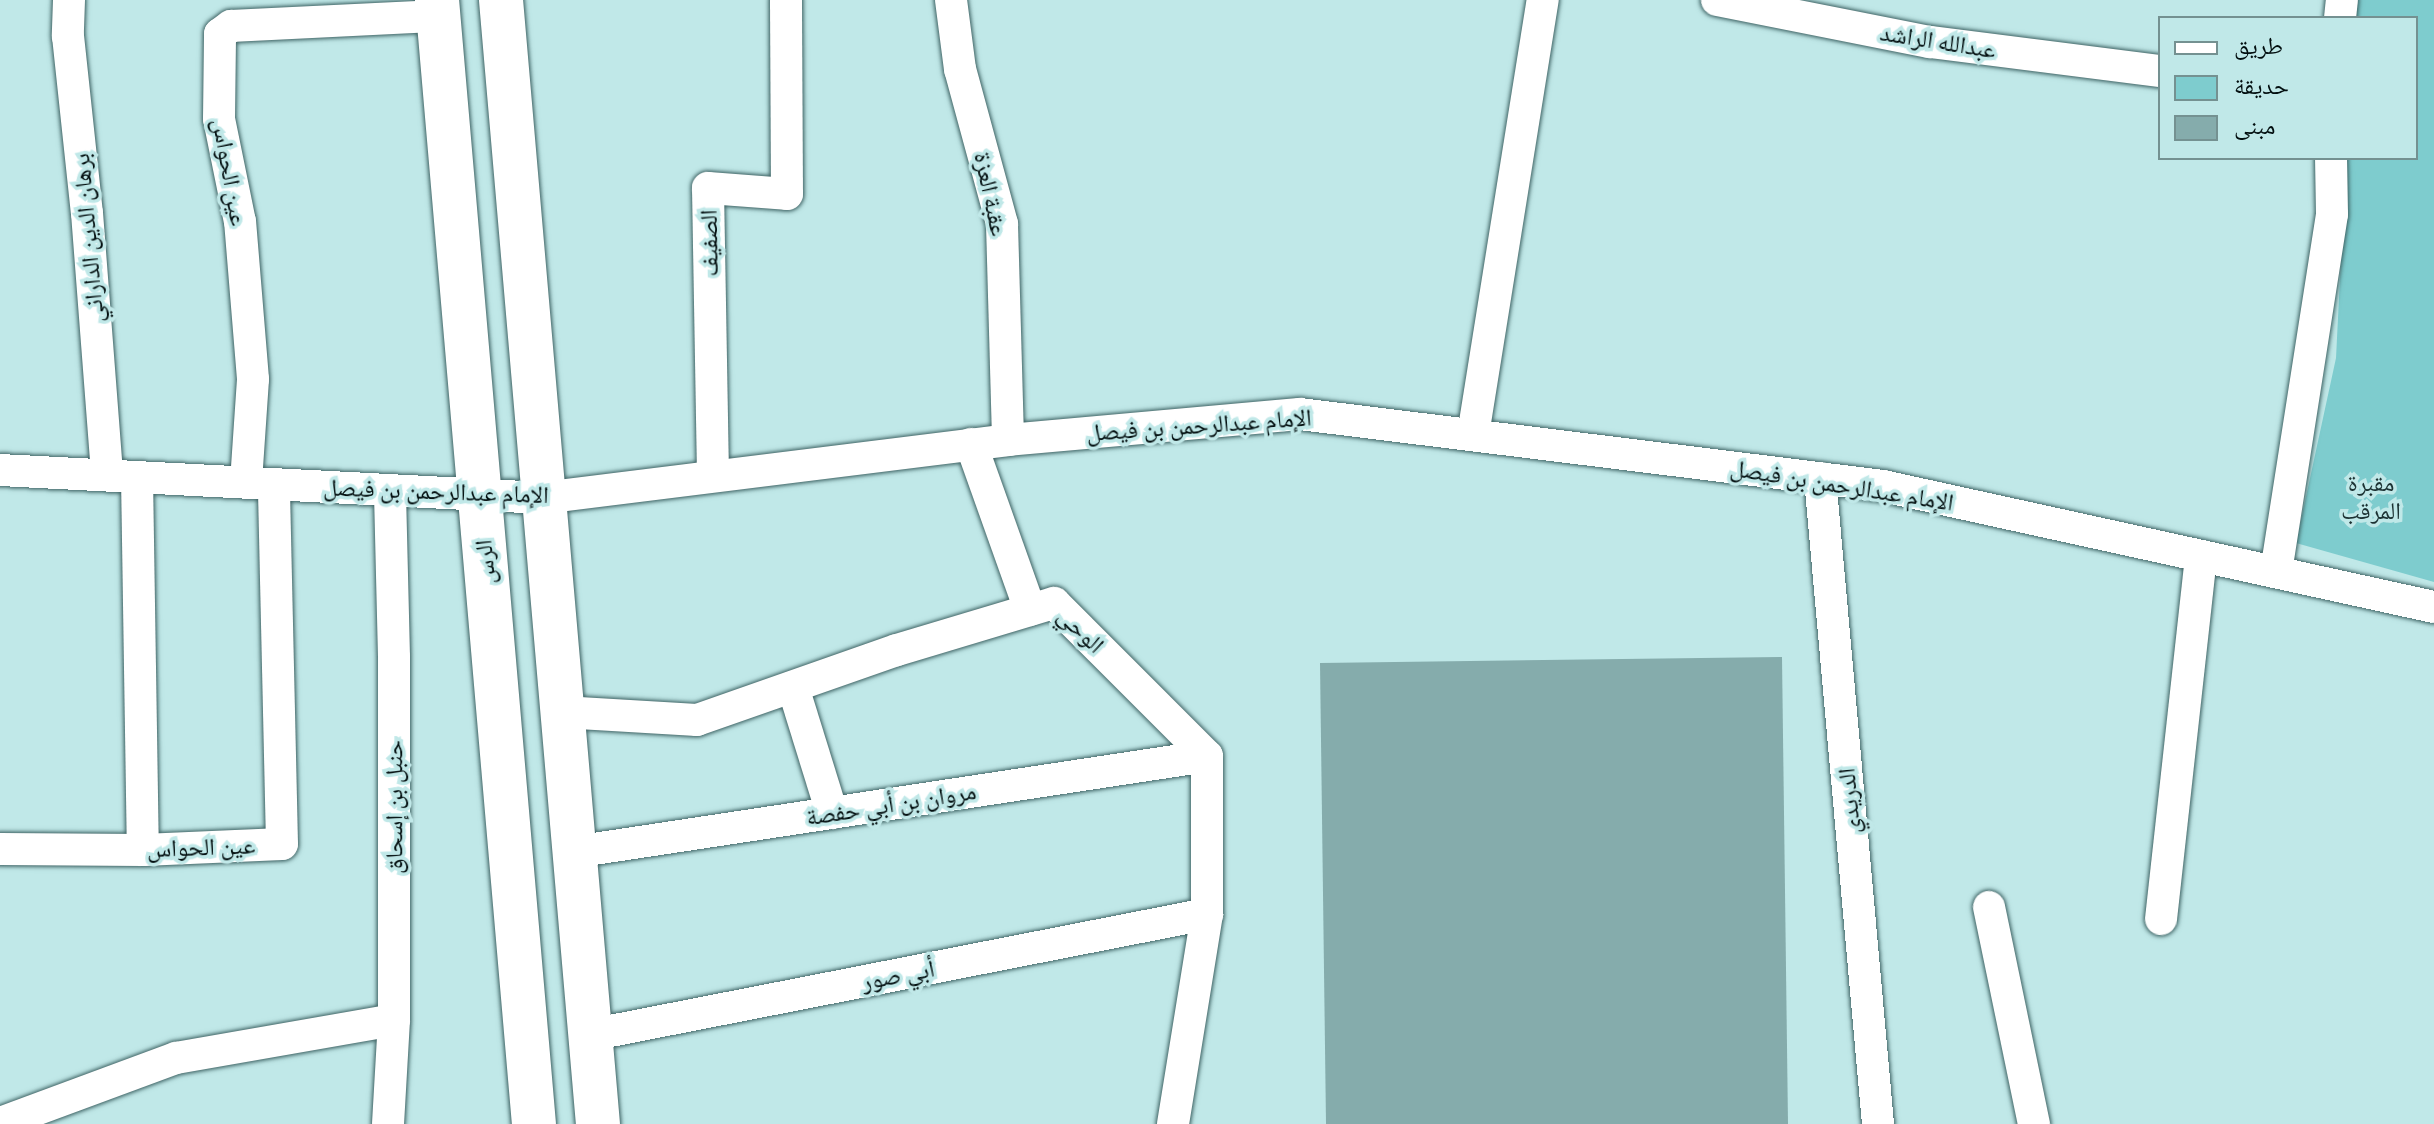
<!DOCTYPE html>
<html>
<head>
<meta charset="utf-8">
<style>
  body { margin:0 }
  #map { position:relative; width:2434px; height:1124px; overflow:hidden; background:#c0e8e8; font-family:"Archivo Narrow","Noto Naskh Arabic",sans-serif }
  div>[style] { position:absolute }
  .green>* { inset:0; background:#7eccce }
  .building>* { inset:0; background:#85acac }
  .roads { filter:drop-shadow(0 0 2px #3f6465) drop-shadow(0 0 2px #3f6465) }
  .street>* { height:32px; margin:-16px; padding:0 16px; transform-origin:16px; border-radius:16px; background:#fff }
  .secondary>* { height:44px; margin:-22px; padding:0 22px; transform-origin:22px; border-radius:22px; background:#fff }
  span { translate:-50% -50%; white-space:nowrap; text-align:center; line-height:1.15; -webkit-text-stroke:7px #c0e8e8; paint-order:stroke }
  .street-label { font-size:24px; color:#020e0f }
  .park-label { font-size:24px; color:#1c3233 }
  .legend { position:absolute; left:2158px; top:16px; width:260px; height:144px; box-sizing:border-box; background:#c0e8e8; border:2px solid #749191; margin:0; padding:10px 14px; list-style:none; font-size:24px; color:#020e0f }
  .legend li { display:flex; align-items:center; gap:16px; height:40px }
  .legend b { width:40px; border:2px solid #749191 }
</style>
</head>
<body>
<div id="map">
  <div class="green">
    <div style="clip-path:polygon(2358px 0,2434px 0,2434px 582px,2296px 543px,2336px 358px,2346px 158px,2416px 158px,2416px 18px,2356px 18px)"></div>
  </div>
  <div class="building">
    <div style="clip-path:polygon(1782px 657px,1788px 1124px,1326px 1124px,1320px 663px)"></div>
  </div>
  <div class="roads">
    <div class="street">
      <div style="left:69px;top:0;width:36px;rotate:92deg"></div>
      <div style="left:68px;top:36px;width:178px;rotate:83.9deg"></div>
      <div style="left:87px;top:213px;width:263px;rotate:85.6deg"></div>
      <div style="left:951px;top:0;width:70px;rotate:82.6deg"></div>
      <div style="left:960px;top:69px;width:161px;rotate:74.8deg"></div>
      <div style="left:1002px;top:224px;width:216px;rotate:88.4deg"></div>
      <div style="left:1717px;top:0;width:217px;rotate:11.2deg"></div>
      <div style="left:1930px;top:42px;width:232px;rotate:7.2deg"></div>
      <div style="left:2340px;top:18px;width:18px;rotate:-84deg"></div>
      <div style="left:1473px;top:435px;width:441px;rotate:-80.9deg"></div>
      <div style="left:971px;top:444px;width:176px;rotate:70.4deg"></div>
      <div style="left:0;top:470px;width:544px;rotate:2.95deg"></div>
      <div style="left:543px;top:498px;width:469px;rotate:-7.1deg"></div>
      <div style="left:1008px;top:440px;width:293px;rotate:-5.1deg"></div>
      <div style="left:1300px;top:414px;width:587px;rotate:7.04deg"></div>
      <div style="left:1883px;top:486px;width:564px;rotate:12.39deg"></div>
      <div style="left:713px;top:475px;width:287px;rotate:-91deg"></div>
      <div style="left:708px;top:188px;width:79px;rotate:4.3deg"></div>
      <div style="left:787px;top:194px;width:194px;rotate:-90.3deg"></div>
      <div style="left:137px;top:477px;width:373px;rotate:89.1deg"></div>
      <div style="left:1820px;top:478px;width:649px;rotate:84.87deg"></div>
      <div style="left:246px;top:482px;width:103px;rotate:-86.1deg"></div>
      <div style="left:253px;top:379px;width:158px;rotate:-94.7deg"></div>
      <div style="left:240px;top:222px;width:105px;rotate:-101.5deg"></div>
      <div style="left:219px;top:119px;width:85px;rotate:-89.3deg"></div>
      <div style="left:220px;top:34px;width:14px;rotate:-36deg"></div>
      <div style="left:231px;top:26px;width:207px;rotate:-2.8deg"></div>
      <div style="left:2276px;top:572px;width:362px;rotate:-81.1deg"></div>
      <div style="left:2332px;top:214px;width:56px;rotate:-91deg"></div>
      <div style="left:793px;top:687px;width:132px;rotate:72.8deg"></div>
      <div style="left:562px;top:712px;width:135px;rotate:3.4deg"></div>
      <div style="left:697px;top:720px;width:212px;rotate:-19.3deg"></div>
      <div style="left:897px;top:650px;width:164px;rotate:-16.7deg"></div>
      <div style="left:1054px;top:603px;width:216px;rotate:45deg"></div>
      <div style="left:1207px;top:756px;width:158px;rotate:90deg"></div>
      <div style="left:1207px;top:914px;width:213px;rotate:99.2deg"></div>
      <div style="left:0;top:849px;width:143px;rotate:0.4deg"></div>
      <div style="left:143px;top:850px;width:139px;rotate:-2.5deg"></div>
      <div style="left:282px;top:844px;width:360px;rotate:-91.3deg"></div>
      <div style="left:574px;top:852px;width:640px;rotate:-8.62deg"></div>
      <div style="left:1989px;top:907px;width:222px;rotate:78.3deg"></div>
      <div style="left:2161px;top:919px;width:365px;rotate:-83.7deg"></div>
      <div style="left:590px;top:1035px;width:629px;rotate:-11.1deg"></div>
      <div style="left:0;top:1123px;width:188px;rotate:-20.3deg"></div>
      <div style="left:176px;top:1058px;width:221px;rotate:-9.9deg"></div>
      <div style="left:388px;top:1124px;width:104px;rotate:-86.7deg"></div>
      <div style="left:394px;top:1020px;width:363px;rotate:-90deg"></div>
      <div style="left:394px;top:657px;width:167px;rotate:-91.4deg"></div>
    </div>
    <div class="secondary">
      <div style="left:437px;top:0;width:1128px;rotate:85.07deg"></div>
      <div style="left:501px;top:0;width:1128px;rotate:85.07deg"></div>
    </div>
  </div>
  <div class="street-label">
    <span style="left:1938px;top:41px;rotate:9deg">عبدالله الراشد</span>
    <span style="left:230px;top:172px;rotate:80deg">عين الحواس</span>
    <span style="left:991px;top:194px;rotate:78deg">عقبة العزة</span>
    <span style="left:88px;top:238px;rotate:-95deg">برهان الدين الداراني</span>
    <span style="left:709px;top:243px;rotate:-91deg">الصفيف</span>
    <span style="left:1199px;top:425px;rotate:-4deg">الإمام عبدالرحمن بن فيصل</span>
    <span style="left:1842px;top:485px;rotate:9deg">الإمام عبدالرحمن بن فيصل</span>
    <span style="left:436px;top:491px;rotate:2deg">الإمام عبدالرحمن بن فيصل</span>
    <span style="left:485px;top:562px;rotate:-95deg">الرس</span>
    <span style="left:1081px;top:630px;rotate:44deg">الوحي</span>
    <span style="left:1849px;top:801px;rotate:-95deg">الدريدي</span>
    <span style="left:891px;top:804px;rotate:-9deg">مروان بن أبي حفصة</span>
    <span style="left:394px;top:807px;rotate:-90deg">حنبل بن إسحاق</span>
    <span style="left:201px;top:847px;rotate:-2deg">عين الحواس</span>
    <span style="left:898px;top:975px;rotate:-11deg">أبي صور</span>
  </div>
  <div class="park-label">
    <span style="left:2371px;top:497px">مقبرة<br>المرقب</span>
  </div>
  <ul class="legend">
  <li><b style="height:10px;background:#fff"></b>طريق</li>
  <li><b style="height:22px;background:#7eccce"></b>حديقة</li>
  <li><b style="height:22px;background:#85acac"></b>مبنى</li>
  </ul>
</div>
</body>
</html>
